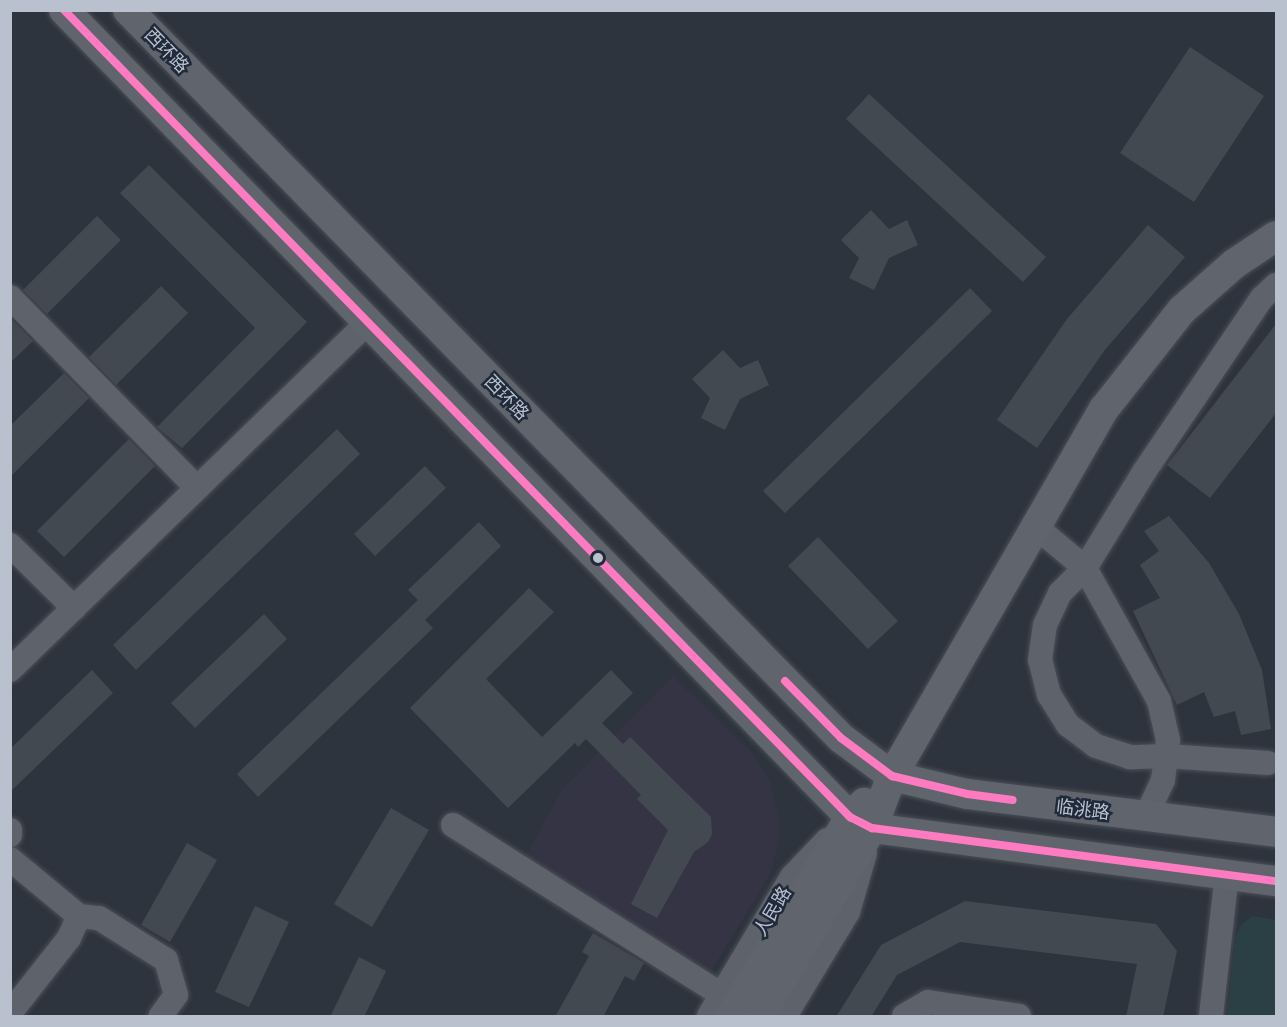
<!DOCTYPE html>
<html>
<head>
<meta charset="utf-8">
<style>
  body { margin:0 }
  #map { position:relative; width:1287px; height:1027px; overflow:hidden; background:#2e343e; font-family:Commissioner,"Noto Sans SC",sans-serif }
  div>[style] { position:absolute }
  .medical>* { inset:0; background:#353444 }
  .green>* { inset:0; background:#2a4045 }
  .building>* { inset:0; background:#434951 }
  .roads { filter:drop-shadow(0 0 2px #4b4f56) drop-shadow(0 0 2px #4b4f56) }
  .minor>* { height:24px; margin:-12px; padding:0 12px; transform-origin:12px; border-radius:12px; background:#5e636b }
  .major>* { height:30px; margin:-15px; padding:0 15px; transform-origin:15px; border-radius:15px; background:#60656d }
  .bus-1>* { height:8px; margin:-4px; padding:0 4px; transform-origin:4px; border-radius:4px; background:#fe7ac1 }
  .dots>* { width:16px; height:16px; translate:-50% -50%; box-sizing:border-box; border:3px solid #202a3a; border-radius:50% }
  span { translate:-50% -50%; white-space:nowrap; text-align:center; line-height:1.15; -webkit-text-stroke:5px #202a3a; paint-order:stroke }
  .street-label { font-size:18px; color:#b9c1ce }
  .frame { position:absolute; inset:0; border:12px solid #b9c1ce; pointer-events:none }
</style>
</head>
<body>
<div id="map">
  <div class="medical">
    <div style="clip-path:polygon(673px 676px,752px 753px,770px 782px,778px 814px,778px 843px,771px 872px,709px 975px,523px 861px,562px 790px)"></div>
  </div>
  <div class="green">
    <div style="clip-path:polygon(1253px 916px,1276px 920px,1276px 1016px,1227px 1016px,1236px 937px,1241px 925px)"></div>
  </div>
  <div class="building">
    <div style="clip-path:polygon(1190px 47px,1264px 96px,1194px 202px,1120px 153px)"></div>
    <div style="clip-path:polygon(869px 94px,1046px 257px,1023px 282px,846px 119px)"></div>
    <div style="clip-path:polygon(149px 165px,307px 322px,182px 448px,157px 427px,255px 328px,120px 193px)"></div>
    <div style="clip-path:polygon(871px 210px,889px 229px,907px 220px,918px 245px,889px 258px,874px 290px,849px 278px,859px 258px,841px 240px)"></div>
    <div style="clip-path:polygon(97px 216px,121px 240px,47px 314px,23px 290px)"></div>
    <div style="clip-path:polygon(1148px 225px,1185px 257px,1104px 351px,1037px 448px,997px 420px,1067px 319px)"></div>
    <div style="clip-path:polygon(161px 286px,188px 313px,116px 385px,89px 357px)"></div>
    <div style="clip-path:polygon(970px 288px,992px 311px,785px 513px,763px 491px)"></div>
    <div style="clip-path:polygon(10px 318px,33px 341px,10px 363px)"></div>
    <div style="clip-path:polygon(1276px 324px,1276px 413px,1210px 498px,1167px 465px)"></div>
    <div style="clip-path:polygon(723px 350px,740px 368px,758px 360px,769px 385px,740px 399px,725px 430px,701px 418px,710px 398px,692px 379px)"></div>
    <div style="clip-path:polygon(64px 373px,89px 398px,10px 477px,10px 426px)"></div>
    <div style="clip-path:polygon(337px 429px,360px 454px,136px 670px,113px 645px)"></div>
    <div style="clip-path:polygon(129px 439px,155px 466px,64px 557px,37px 531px)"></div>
    <div style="clip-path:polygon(425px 466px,446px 488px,375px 556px,354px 534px)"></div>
    <div style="clip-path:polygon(1169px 516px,1209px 563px,1239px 614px,1262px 670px,1271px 729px,1241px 735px,1235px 711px,1214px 717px,1204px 692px,1177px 705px,1133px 611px,1160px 598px,1140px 565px,1159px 551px,1144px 531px)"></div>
    <div style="clip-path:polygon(479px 522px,501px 546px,425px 620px,433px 628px,258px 797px,237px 774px,418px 600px,408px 590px)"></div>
    <div style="clip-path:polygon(818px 537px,898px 621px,868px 649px,788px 566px)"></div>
    <div style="clip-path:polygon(529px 588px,554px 612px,486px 679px,542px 737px,611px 670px,633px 693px,602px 723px,623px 744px,630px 737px,711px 817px,712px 834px,708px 842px,694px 852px,657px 918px,631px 904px,668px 830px,637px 799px,641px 795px,586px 739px,578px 747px,575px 743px,508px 808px,410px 708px)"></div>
    <div style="clip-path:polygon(264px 614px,287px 639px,195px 728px,171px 703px)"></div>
    <div style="clip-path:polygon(92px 670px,113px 693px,10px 792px,10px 749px)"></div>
    <div style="clip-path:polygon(391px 808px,429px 830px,372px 927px,334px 904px)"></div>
    <div style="clip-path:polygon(187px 843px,217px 860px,170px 942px,141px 925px)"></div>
    <div style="clip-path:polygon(965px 901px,1156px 924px,1177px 951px,1163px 1017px,1126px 1017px,1137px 964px,960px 942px,897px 975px,871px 1017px,836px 1017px,881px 945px)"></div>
    <div style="clip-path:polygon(255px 906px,289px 922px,249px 1007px,215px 992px)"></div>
    <div style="clip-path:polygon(593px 933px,644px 963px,634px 981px,625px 976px,603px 1017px,555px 1017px,589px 956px,582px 952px)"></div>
    <div style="clip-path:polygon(359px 957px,386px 971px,364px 1017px,330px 1017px)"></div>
  </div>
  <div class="roads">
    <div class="minor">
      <div style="left:10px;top:297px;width:267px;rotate:45.6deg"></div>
      <div style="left:1036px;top:527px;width:64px;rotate:39.9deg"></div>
      <div style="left:1085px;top:568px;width:152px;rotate:60.9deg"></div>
      <div style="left:1159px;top:701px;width:40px;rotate:77deg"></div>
      <div style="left:1168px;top:740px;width:40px;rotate:97.1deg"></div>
      <div style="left:1163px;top:780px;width:40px;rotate:115deg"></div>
      <div style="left:10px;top:545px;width:90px;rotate:44.5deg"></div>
      <div style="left:10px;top:670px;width:501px;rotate:-44.19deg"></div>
      <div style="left:1268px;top:763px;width:102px;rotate:-176.1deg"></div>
      <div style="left:1166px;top:756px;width:36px;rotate:178deg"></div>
      <div style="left:1130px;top:757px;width:36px;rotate:-162deg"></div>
      <div style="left:1096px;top:746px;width:35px;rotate:-143deg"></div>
      <div style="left:1068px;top:725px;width:36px;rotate:-122deg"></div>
      <div style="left:1049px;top:695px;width:36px;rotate:-104deg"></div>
      <div style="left:1040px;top:660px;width:35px;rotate:-82deg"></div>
      <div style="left:1045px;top:625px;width:35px;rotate:-65deg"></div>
      <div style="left:1060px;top:593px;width:35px;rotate:-45deg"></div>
      <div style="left:1085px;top:568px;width:113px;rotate:-58.4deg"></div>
      <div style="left:1144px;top:472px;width:210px;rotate:-55.9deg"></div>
      <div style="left:1262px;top:298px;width:19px;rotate:-43deg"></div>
      <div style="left:453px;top:825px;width:318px;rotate:32.3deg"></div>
      <div style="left:10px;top:830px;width:5px;rotate:90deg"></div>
      <div style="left:10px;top:859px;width:89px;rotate:39.6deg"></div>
      <div style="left:79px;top:916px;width:20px;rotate:6deg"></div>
      <div style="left:99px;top:918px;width:79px;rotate:32.1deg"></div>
      <div style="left:166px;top:960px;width:36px;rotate:74deg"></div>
      <div style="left:176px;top:995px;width:26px;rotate:126deg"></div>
      <div style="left:10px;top:1013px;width:95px;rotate:-51.8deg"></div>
      <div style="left:69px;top:938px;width:24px;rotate:-66deg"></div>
      <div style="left:709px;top:1016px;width:162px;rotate:-59.2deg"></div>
      <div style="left:792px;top:877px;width:51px;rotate:-46.6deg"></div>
      <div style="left:785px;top:1016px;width:122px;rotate:-58.8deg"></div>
      <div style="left:848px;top:912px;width:61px;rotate:-73.9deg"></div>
      <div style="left:904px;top:1016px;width:28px;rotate:-30deg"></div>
      <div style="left:928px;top:1002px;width:92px;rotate:8.7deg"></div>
      <div style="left:1211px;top:1016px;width:143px;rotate:-83.6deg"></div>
    </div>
    <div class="major">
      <div style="left:64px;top:10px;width:1127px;rotate:45.76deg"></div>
      <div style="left:850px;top:817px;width:25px;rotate:27deg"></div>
      <div style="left:872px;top:828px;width:407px;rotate:7.5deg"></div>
      <div style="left:128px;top:10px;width:1019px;rotate:45.6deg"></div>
      <div style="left:841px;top:738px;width:64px;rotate:36.7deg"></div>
      <div style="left:892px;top:776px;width:77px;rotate:13.5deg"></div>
      <div style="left:967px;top:794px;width:311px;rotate:7deg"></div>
      <div style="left:731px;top:1016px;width:232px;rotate:-59.1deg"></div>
      <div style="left:850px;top:817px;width:20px;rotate:-45deg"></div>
      <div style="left:760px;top:1016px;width:219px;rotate:-59.2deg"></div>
      <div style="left:872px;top:828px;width:56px;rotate:-69deg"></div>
      <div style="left:892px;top:776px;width:424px;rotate:-60deg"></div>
      <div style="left:1104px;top:409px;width:126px;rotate:-51.8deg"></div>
      <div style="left:1182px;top:310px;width:69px;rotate:-41.5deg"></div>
      <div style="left:1234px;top:264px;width:50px;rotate:-33.7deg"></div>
    </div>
  </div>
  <div class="bus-1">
    <div style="left:64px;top:10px;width:1127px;rotate:45.76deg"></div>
    <div style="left:850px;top:817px;width:25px;rotate:27deg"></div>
    <div style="left:872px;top:828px;width:407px;rotate:7.5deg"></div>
    <div style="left:785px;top:681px;width:80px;rotate:45.5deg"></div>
    <div style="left:841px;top:738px;width:64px;rotate:36.7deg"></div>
    <div style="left:892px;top:776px;width:77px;rotate:13.5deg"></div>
    <div style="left:967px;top:794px;width:46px;rotate:7.4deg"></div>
  </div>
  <div class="dots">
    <div style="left:598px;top:558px;background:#b9c1ce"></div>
  </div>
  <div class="street-label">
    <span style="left:167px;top:50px;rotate:46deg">西环路</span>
    <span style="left:507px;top:397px;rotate:46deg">西环路</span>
    <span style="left:1083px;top:809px;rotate:7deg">临洮路</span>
    <span style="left:772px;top:911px;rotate:-59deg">人民路</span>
  </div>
  <div class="frame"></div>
</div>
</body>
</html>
